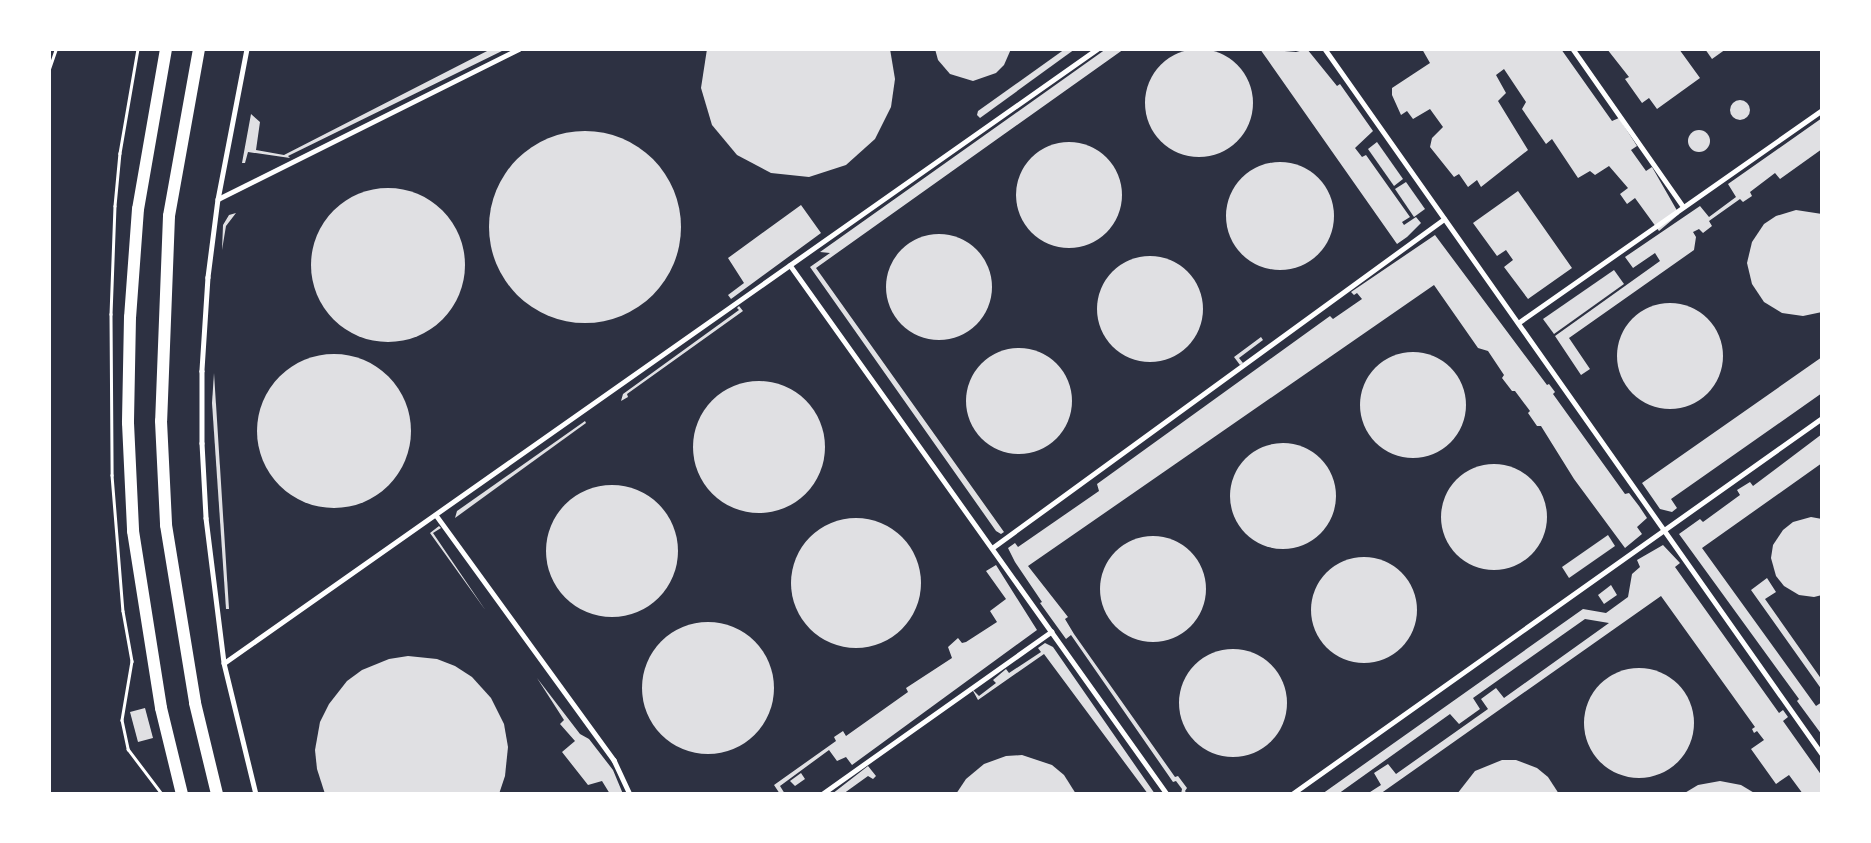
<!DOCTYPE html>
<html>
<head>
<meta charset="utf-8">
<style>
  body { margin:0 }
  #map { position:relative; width:1871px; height:843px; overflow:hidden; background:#2d3142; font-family:Georgia,serif }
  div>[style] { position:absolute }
  .building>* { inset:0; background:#e0e0e3 }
  .round { border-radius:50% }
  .path>* { height:2.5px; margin:-1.25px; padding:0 1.25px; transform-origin:1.25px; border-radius:1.25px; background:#fff }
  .service>* { height:4.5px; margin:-2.25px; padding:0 2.25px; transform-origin:2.25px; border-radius:2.25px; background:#fff }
  .primary>* { height:12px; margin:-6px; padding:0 6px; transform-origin:6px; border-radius:6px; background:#fff }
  span { translate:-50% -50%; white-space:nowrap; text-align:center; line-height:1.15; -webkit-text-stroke:5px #fff; paint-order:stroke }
  .frame { position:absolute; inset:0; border:51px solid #fff; pointer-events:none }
</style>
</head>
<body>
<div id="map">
  <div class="building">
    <div style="clip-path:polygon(491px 49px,506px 49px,288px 156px,290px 158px,248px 152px,245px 163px,242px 163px,251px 114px,260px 122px,256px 150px,284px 155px)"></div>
    <div style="clip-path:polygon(707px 49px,890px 49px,895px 79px,891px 107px,875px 139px,846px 165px,809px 177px,771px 173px,737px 155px,712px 125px,701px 88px)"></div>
    <div style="clip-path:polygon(935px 49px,1011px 49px,1004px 65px,996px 73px,973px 81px,950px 74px,938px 60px)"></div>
    <div style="clip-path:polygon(1065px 49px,1075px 49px,980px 118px,977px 115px,978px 111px)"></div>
    <div style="clip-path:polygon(1106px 49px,1124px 49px,816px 268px,1004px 532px,1001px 534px,996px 531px,810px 267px,830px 253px,820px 252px)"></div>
    <div style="clip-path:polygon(1260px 49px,1296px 52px,1307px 49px,1337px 86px,1340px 84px,1373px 131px,1355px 148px,1362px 157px,1366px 155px,1410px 217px,1402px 222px,1404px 225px,1416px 217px,1421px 223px,1407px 237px,1397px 244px)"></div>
    <div style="clip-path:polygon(1422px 49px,1561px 49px,1612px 121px,1619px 118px,1637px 146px,1631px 150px,1646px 171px,1652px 167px,1679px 214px,1659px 231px,1635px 198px,1627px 204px,1620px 194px,1628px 188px,1609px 166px,1595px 175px,1590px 171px,1578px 178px,1552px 139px,1546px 144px,1522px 109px,1526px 102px,1504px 69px,1496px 75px,1506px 93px,1498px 101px,1528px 150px,1481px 187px,1477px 180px,1468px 187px,1459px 174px,1454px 177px,1430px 147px,1432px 138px,1443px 127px,1430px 109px,1413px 119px,1407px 111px,1401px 115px,1392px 95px,1392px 88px,1430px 63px)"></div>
    <div style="clip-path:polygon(1607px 49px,1679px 49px,1700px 78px,1657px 109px,1649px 98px,1642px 103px,1625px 79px,1629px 77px)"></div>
    <div style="clip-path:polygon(1705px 49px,1726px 49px,1712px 59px)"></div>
    <div class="round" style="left:1145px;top:49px;width:108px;height:108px"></div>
    <div class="round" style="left:1730px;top:100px;width:20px;height:20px"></div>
    <div style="clip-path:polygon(1822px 118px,1822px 149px,1780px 179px,1775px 173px,1750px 192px,1752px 196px,1743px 202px,1740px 199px,1709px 221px,1712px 226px,1703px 233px,1699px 229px,1693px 232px,1696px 237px,1694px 250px,1569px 338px,1590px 369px,1581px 375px,1555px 336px,1660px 261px,1655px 253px,1633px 268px,1625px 257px,1700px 206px,1709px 217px,1736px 197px,1728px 184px)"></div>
    <div class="round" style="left:1688px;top:130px;width:22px;height:22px"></div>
    <div class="round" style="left:489px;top:131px;width:192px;height:192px"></div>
    <div class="round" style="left:1016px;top:142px;width:106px;height:106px"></div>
    <div style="clip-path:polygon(1377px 142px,1403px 179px,1394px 186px,1368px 149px)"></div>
    <div class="round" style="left:1226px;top:162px;width:108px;height:108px"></div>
    <div style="clip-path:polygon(1406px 182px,1425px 209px,1414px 217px,1395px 189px)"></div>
    <div class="round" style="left:311px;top:188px;width:154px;height:154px"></div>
    <div style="clip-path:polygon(1518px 191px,1572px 268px,1528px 299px,1504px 267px,1513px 260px,1506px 250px,1497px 256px,1473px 223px)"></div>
    <div style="clip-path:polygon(801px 205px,821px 233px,731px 299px,728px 295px,744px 283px,728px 258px)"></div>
    <div style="clip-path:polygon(1796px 210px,1822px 214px,1822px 312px,1803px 316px,1782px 313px,1764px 302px,1752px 284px,1747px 263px,1752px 242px,1764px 224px,1776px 216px)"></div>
    <div style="clip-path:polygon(236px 213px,226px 226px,222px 250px,223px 225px,229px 215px)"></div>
    <div class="round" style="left:886px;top:234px;width:106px;height:106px"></div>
    <div style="clip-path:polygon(1435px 235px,1547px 385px,1549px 384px,1555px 392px,1553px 394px,1625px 494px,1629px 493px,1639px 506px,1647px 518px,1637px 527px,1642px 534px,1625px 548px,1574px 479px,1541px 426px,1537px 426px,1528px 413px,1530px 411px,1515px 391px,1512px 391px,1502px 378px,1504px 375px,1488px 351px,1478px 348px,1434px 285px,1028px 566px,1068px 617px,1065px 619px,1074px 634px,1175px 777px,1178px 776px,1187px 788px,1185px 791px,1187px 794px,1181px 794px,1182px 789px,1176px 781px,1173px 782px,1071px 635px,1066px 639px,1040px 603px,1042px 602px,1015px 562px,1008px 548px,1015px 543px,1018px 547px,1099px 491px,1097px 484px,1330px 316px,1333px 319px,1362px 299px,1357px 293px,1354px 295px,1351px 292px)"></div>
    <div class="round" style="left:1097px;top:256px;width:106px;height:106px"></div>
    <div style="clip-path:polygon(1614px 270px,1624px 284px,1554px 334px,1543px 319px)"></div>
    <div class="round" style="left:1617px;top:303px;width:106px;height:106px"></div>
    <div style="clip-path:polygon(739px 306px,743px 311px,627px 394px,628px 397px,621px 401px,623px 394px,739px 310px,737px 308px)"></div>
    <div style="clip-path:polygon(1261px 337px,1263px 340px,1239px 358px,1243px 363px,1240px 365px,1234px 357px)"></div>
    <div class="round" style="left:966px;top:348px;width:106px;height:106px"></div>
    <div class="round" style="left:1360px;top:352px;width:106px;height:106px"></div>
    <div class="round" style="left:257px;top:354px;width:154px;height:154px"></div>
    <div style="clip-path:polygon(1822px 357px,1822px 393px,1671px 499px,1677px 508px,1672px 512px,1660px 509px,1642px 483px)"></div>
    <div style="clip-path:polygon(214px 373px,229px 609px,226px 609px,212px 403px)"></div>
    <div class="round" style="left:693px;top:381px;width:132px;height:132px"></div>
    <div style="clip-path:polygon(585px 421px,586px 423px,455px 518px,457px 511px)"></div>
    <div style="clip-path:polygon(1822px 434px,1822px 463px,1702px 548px,1816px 706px,1822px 702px,1822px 735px,1797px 701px,1799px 699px,1679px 534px,1700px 519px,1703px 522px,1740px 495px,1737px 490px,1750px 482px,1753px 486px)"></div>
    <div class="round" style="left:1230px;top:443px;width:106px;height:106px"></div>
    <div class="round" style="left:1441px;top:464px;width:106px;height:106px"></div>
    <div class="round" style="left:546px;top:485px;width:132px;height:132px"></div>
    <div style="clip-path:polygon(1811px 517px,1822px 519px,1822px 595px,1814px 597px,1799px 595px,1784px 586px,1776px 576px,1771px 558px,1773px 545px,1783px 530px,1793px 522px)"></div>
    <div class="round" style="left:791px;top:518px;width:130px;height:130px"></div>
    <div style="clip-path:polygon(439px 526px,441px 528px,433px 533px,486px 611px,430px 533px)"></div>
    <div style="clip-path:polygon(1608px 535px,1615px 546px,1569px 578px,1562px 567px)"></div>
    <div class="round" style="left:1100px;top:536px;width:106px;height:106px"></div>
    <div style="clip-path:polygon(1663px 545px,1680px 563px,1675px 567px,1779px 713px,1783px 710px,1788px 717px,1783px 721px,1822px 776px,1822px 794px,1803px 794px,1789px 775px,1776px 784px,1751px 749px,1764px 740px,1757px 731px,1754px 733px,1752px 729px,1755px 727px,1661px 596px,1380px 794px,1367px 794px,1381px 785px,1374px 773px,1388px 764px,1396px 774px,1488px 709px,1481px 699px,1496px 688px,1504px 698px,1609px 623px,1585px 619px,1473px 698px,1480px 709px,1459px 724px,1450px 714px,1338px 794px,1322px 794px,1583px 609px,1606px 613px,1628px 597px,1632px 574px,1640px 567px,1637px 560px)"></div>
    <div class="round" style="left:1311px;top:557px;width:106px;height:106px"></div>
    <div style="clip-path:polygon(996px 565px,1037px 630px,852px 765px,846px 757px,837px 761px,829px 750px,780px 786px,785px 794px,780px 794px,774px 785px,836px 741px,834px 737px,843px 731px,846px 736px,908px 692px,906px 688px,952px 658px,948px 647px,958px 638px,962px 643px,966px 642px,997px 622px,990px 611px,1006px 599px,986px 571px)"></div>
    <div style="clip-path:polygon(1767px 578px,1776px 592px,1765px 599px,1822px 680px,1822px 690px,1751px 590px)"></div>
    <div style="clip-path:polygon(1611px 585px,1617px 595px,1604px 604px,1598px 595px)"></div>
    <div class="round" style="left:642px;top:622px;width:132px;height:132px"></div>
    <div style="clip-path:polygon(1045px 643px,1053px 647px,1155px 794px,1148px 794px,1044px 654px,978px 700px,972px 689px,979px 696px,996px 683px,993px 680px,1006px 669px,1009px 673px,1041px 652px,1038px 648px)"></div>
    <div class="round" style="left:1179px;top:649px;width:108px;height:108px"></div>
    <div style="clip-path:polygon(408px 656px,437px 659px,455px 666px,472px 677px,491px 698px,504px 724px,508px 747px,505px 776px,499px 794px,325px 794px,317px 769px,315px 750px,320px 722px,329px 704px,347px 681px,362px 670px,389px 659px)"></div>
    <div class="round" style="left:1584px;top:668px;width:110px;height:110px"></div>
    <div style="clip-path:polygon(537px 678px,580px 734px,589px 739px,613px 770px,623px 794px,610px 794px,602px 781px,588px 785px,562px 752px,575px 741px,560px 724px,564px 720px)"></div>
    <div style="clip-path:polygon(145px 708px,153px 738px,138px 742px,130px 712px)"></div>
    <div style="clip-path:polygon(1022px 755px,1052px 765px,1064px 775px,1076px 794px,956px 794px,966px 779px,984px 764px,1006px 756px)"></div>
    <div style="clip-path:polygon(1502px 760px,1516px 760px,1537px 768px,1548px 777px,1559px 794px,1457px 794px,1475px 771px)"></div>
    <div style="clip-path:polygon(868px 766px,876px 776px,873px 779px,868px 776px,843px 794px,832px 794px)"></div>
    <div style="clip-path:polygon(801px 773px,805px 779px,795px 786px,790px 781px)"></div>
    <div style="clip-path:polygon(1720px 781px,1741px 785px,1756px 794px,1683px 794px,1698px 785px)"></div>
  </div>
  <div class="path">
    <div style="left:138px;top:49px;width:106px;rotate:99.8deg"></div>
    <div style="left:120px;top:153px;width:53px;rotate:95.4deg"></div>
    <div style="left:115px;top:206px;width:108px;rotate:92.1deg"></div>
    <div style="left:111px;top:314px;width:161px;rotate:89.6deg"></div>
    <div style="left:112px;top:475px;width:136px;rotate:85.4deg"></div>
    <div style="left:123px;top:611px;width:51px;rotate:79.8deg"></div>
    <div style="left:132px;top:661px;width:60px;rotate:99.6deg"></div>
    <div style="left:122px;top:720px;width:30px;rotate:78deg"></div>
    <div style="left:128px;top:749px;width:56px;rotate:52.9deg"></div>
    <div style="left:49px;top:69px;width:21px;rotate:-71deg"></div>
  </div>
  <div class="service">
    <div style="left:247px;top:49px;width:153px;rotate:100.9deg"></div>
    <div style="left:218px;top:199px;width:79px;rotate:97.3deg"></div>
    <div style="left:208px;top:277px;width:94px;rotate:93.7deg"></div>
    <div style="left:202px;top:371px;width:72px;rotate:90deg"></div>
    <div style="left:202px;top:443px;width:75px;rotate:86.9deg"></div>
    <div style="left:206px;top:518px;width:146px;rotate:82.9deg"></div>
    <div style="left:224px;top:663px;width:135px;rotate:76.3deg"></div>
    <div style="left:1325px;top:49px;width:863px;rotate:54.82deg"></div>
    <div style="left:1573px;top:49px;width:192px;rotate:55deg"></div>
    <div style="left:218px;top:199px;width:336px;rotate:-26.5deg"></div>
    <div style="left:790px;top:265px;width:650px;rotate:54.52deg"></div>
    <div style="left:1518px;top:323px;width:371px;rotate:-35deg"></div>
    <div style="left:436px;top:515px;width:303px;rotate:54deg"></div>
    <div style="left:614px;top:760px;width:38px;rotate:65deg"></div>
    <div style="left:992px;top:548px;width:559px;rotate:-36.05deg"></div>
    <div style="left:224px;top:663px;width:1067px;rotate:-35.12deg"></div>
    <div style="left:822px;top:794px;width:281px;rotate:-35.3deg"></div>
    <div style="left:1292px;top:794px;width:650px;rotate:-35.35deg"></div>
  </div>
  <div class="primary">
    <div style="left:166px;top:49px;width:162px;rotate:99.9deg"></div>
    <div style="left:138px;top:209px;width:108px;rotate:94.2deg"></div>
    <div style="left:130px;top:317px;width:106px;rotate:91.1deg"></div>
    <div style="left:128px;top:423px;width:108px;rotate:87.3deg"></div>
    <div style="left:133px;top:531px;width:179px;rotate:81deg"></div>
    <div style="left:161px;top:708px;width:89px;rotate:76.3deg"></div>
    <div style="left:199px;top:49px;width:170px;rotate:100.2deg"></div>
    <div style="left:169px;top:216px;width:205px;rotate:92.2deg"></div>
    <div style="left:161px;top:421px;width:104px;rotate:87.2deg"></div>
    <div style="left:166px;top:525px;width:180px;rotate:80.7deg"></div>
    <div style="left:195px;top:703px;width:94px;rotate:76.4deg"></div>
  </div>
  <div class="frame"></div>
</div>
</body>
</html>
